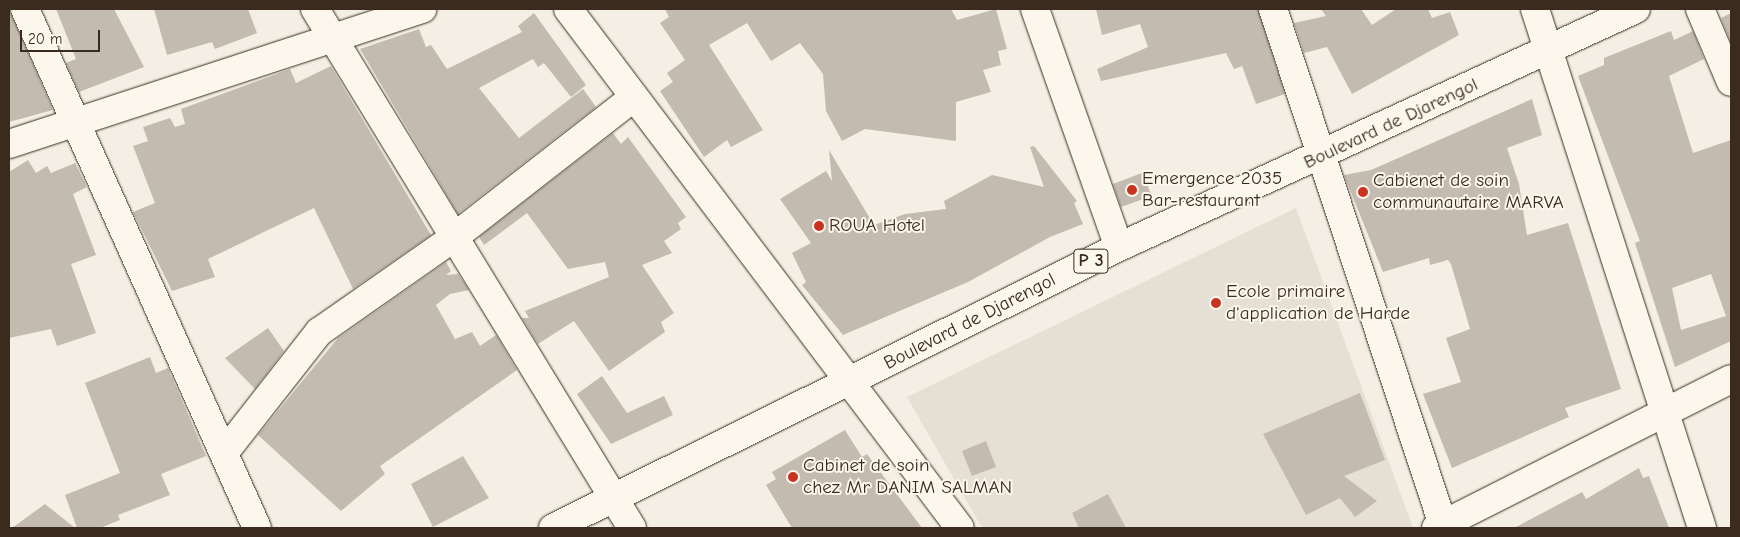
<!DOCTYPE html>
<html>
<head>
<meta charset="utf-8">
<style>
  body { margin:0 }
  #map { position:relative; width:1740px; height:537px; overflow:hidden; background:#f3efe4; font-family:"Comic Neue",sans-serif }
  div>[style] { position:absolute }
  .built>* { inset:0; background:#e5dfd4 }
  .building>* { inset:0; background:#c3bbb0 }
  .roads { filter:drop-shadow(0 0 1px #3b2a1e) drop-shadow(0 0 1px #3b2a1e) }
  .street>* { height:28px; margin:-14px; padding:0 14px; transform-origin:14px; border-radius:14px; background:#fbf7ec }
  .secondary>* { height:28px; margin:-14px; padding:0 14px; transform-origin:14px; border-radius:14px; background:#fbf7ec }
  .primary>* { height:28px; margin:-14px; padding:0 14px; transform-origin:14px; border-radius:14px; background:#fbf7ec }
  .dots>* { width:14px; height:14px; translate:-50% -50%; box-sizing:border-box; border:2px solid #fbf7ec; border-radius:50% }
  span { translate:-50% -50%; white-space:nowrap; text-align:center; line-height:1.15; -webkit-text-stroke:4px #fbf7ec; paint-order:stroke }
  .shield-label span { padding:1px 4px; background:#fbf7ec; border:1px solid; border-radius:4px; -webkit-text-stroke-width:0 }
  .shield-label { font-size:18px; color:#3b2a1e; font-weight:700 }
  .street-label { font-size:19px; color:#3b2a1e }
  .poi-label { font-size:19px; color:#3b2a1e }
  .left { translate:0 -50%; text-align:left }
  .frame { position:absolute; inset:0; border:10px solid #3b2a1e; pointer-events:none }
  .scale { position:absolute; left:20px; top:30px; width:80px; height:22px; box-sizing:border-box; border:2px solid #3b2a1e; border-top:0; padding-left:6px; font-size:15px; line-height:18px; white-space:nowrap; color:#3b2a1e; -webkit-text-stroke:4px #fbf7ec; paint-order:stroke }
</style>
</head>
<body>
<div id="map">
  <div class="built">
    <div style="clip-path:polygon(1296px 208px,1413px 528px,982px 528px,907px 397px)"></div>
  </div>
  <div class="building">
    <div style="clip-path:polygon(9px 9px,53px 110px,9px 122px)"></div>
    <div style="clip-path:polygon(56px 9px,114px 9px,144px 67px,79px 92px,66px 63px,76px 59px)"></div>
    <div style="clip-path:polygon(154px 9px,248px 9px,257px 33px,215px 49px,212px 42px,167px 55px)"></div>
    <div style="clip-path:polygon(665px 9px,951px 9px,957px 20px,996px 9px,1007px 49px,998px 51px,1001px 65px,983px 70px,991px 92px,956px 102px,956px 141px,865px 129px,842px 141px,826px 111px,823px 74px,800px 43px,771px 61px,747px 23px,709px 45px,763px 130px,731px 147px,727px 140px,704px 157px,660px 91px,673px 82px,667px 73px,685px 60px,660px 23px,669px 17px)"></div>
    <div style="clip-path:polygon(1096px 9px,1258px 9px,1285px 94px,1256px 104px,1242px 66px,1234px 69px,1226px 53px,1101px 81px,1097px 69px,1148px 47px,1140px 24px,1102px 35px)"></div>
    <div style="clip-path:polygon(1321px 9px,1361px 9px,1372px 25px,1396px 9px,1428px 9px,1432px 18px,1450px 12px,1459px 35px,1352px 94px,1327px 47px,1304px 53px,1294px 23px,1326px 16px)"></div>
    <div style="clip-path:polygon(534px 13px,586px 85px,571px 97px,544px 63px,538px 67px,533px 59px,479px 88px,519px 138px,583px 89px,596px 107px,458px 214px,360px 49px,419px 29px,426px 47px,431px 45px,447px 69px,522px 32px,518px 26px)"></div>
    <div style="clip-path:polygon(1731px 13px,1731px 43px,1721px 18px)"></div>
    <div style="clip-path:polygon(evenodd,1671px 31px,1674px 40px,1693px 31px,1704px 59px,1669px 76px,1693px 153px,1731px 140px,1731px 341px,1675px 367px,1635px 243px,1640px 241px,1578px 76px,1604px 65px,1604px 58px,1671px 31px,1711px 274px,1726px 316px,1681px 330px,1672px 288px,1711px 274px)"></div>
    <div style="clip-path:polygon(331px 66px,431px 235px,353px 289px,314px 208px,208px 259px,215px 277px,172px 291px,133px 212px,155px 203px,133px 146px,148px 141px,143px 127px,170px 118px,175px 127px,185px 124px,181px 109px,290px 69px,296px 83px)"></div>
    <div style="clip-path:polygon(1532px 99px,1542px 135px,1507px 148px,1519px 184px,1527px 235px,1568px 223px,1621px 389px,1565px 408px,1569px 417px,1452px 468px,1423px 394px,1461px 382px,1446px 338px,1470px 329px,1451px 264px,1448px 260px,1430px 265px,1429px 258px,1383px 272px,1344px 175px,1371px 170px)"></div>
    <div style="clip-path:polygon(613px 133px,621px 144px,628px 137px,686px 217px,678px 223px,681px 229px,664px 241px,672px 253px,642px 265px,674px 313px,661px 322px,665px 332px,609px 371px,574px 321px,538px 344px,522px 318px,529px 318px,525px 311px,609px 277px,605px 262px,568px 269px,527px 213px,484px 245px,479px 237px)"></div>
    <div style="clip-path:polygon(1034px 146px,1077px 201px,1074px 203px,1083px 224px,1050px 237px,968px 282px,843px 335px,802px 285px,806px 282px,792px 253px,811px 243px,780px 199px,826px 171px,832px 181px,829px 150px,874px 225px,905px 214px,946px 209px,944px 201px,992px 175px,1044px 187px,1030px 147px)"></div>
    <div style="clip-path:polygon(28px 160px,36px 173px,47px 166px,51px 173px,75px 163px,87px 187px,73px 194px,96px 255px,71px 264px,96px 333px,57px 346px,51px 329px,9px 338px,9px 172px)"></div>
    <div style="clip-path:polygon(1142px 173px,1152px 196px,1121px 207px,1113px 184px)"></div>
    <div style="clip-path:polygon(446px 262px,451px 271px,446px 275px,458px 274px,469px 290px,450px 294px,436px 305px,455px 339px,472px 332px,480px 346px,496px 335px,517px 370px,380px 466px,385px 474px,341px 511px,258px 435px,338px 338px)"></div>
    <div style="clip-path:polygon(268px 328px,284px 351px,255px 389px,225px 358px)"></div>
    <div style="clip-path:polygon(150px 357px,156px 373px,168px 368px,206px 456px,161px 474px,170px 495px,118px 515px,120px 520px,100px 528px,77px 528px,65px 495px,120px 473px,85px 383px)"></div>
    <div style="clip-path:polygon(602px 376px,627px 413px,664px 396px,673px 415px,611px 444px,577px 394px)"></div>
    <div style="clip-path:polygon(1360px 393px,1385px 460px,1344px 476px,1377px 501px,1355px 517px,1340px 498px,1306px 515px,1263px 434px)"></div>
    <div style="clip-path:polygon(845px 430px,862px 457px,867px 454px,922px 528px,792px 528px,766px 485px,776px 479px,772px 472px)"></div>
    <div style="clip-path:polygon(986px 441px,996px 467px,972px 476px,962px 451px)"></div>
    <div style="clip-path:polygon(463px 456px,489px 498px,433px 527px,411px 484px)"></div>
    <div style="clip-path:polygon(1639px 468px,1643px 478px,1649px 476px,1669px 528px,1514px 528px,1582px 492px,1586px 499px)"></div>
    <div style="clip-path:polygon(1108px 494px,1126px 528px,1079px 528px,1072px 513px)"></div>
    <div style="clip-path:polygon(45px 504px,75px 528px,12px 528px)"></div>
  </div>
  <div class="roads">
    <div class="street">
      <div style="left:25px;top:9px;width:568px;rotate:65.91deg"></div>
      <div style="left:315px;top:9px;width:608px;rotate:58.58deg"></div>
      <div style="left:568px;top:9px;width:650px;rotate:52.94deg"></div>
      <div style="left:1035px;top:9px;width:252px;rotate:70.6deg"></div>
      <div style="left:1273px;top:9px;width:546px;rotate:71.76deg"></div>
      <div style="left:1535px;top:9px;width:545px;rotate:72.16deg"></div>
      <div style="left:1700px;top:9px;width:79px;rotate:67deg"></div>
      <div style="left:224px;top:453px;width:154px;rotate:-51.9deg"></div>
      <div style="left:319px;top:332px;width:164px;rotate:-35deg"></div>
      <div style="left:453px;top:238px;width:229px;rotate:-37.9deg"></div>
      <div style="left:1436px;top:528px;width:330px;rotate:-26.8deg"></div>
    </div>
    <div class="secondary">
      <div style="left:9px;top:144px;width:435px;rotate:-18.1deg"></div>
    </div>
    <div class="primary">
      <div style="left:553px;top:528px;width:632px;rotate:-26.4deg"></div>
      <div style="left:1119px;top:247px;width:569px;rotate:-24.72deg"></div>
    </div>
  </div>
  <div class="dots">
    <div style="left:1132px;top:190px;background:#c8321e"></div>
    <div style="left:1363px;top:192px;background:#c8321e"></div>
    <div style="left:819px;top:226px;background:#c8321e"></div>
    <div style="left:1216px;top:303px;background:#c8321e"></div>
    <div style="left:793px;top:477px;background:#c8321e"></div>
  </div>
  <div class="shield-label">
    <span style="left:1091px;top:261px">P 3</span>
  </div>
  <div class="street-label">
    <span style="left:1391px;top:124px;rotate:-25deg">Boulevard de Djarengol</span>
    <span style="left:970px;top:322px;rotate:-27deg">Boulevard de Djarengol</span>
  </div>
  <div class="poi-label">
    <span class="left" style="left:1142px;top:190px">Emergence 2035<br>Bar-restaurant</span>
    <span class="left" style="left:1373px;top:192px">Cabienet de soin<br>communautaire MARVA</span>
    <span class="left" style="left:829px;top:226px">ROUA Hotel</span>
    <span class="left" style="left:1226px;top:303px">Ecole primaire<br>d'application de Harde</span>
    <span class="left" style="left:803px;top:477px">Cabinet de soin<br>chez Mr DANIM SALMAN</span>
  </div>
  <div class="frame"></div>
  <div class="scale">20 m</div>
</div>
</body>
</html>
